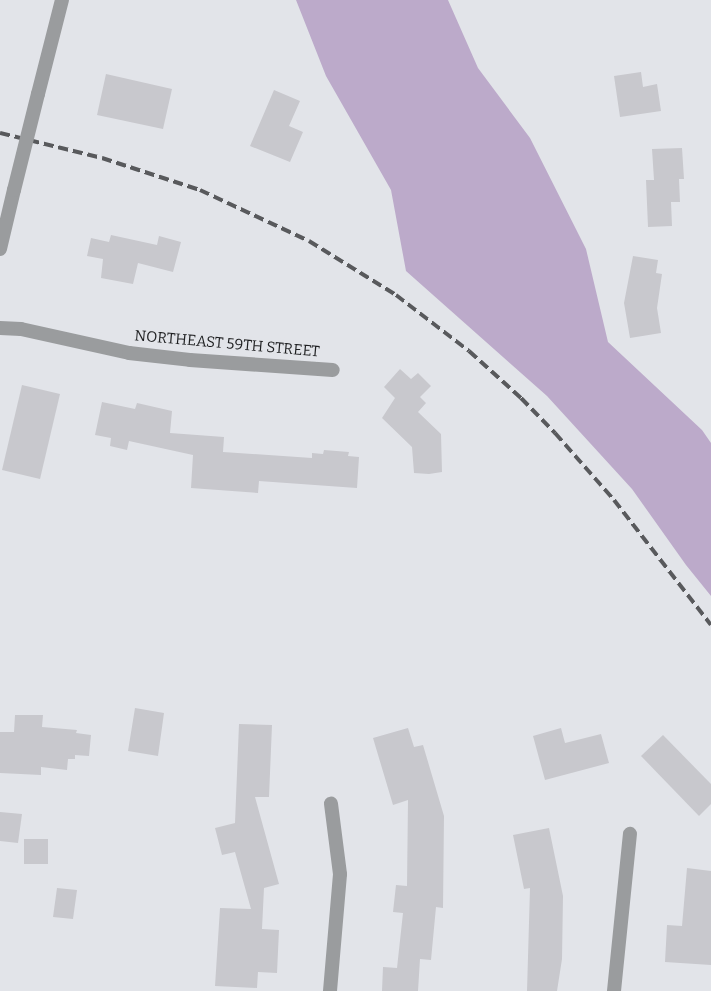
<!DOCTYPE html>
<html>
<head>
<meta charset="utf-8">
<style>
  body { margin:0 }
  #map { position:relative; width:711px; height:991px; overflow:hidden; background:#e2e4e9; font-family:Bitter,serif }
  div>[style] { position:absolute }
  .green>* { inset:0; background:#bcaaca }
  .building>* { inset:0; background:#c8c8cd }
  .minor>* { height:14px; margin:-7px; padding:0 7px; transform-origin:7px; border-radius:7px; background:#9a9c9e }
  .tertiary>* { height:14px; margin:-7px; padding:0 7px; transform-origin:7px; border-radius:7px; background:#9a9c9e }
  .rail>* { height:4px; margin-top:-2px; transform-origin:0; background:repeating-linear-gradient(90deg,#58595c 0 10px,transparent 0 15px) }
  .tertiary-bridge>* { height:14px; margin:-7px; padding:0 7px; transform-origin:7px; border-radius:7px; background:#9a9c9e }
  span { translate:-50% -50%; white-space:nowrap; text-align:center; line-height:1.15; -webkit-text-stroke:4px #e2e4e9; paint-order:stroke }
  .street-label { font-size:15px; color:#1e1f21 }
</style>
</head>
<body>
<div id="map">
  <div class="green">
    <div style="clip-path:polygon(296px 0,448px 0,478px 68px,530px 138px,586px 249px,608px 342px,702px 430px,711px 443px,711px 596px,686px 565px,632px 489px,547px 396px,406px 271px,391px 190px,326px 76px)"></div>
  </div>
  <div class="building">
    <div style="clip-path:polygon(641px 72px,643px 87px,657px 84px,661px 111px,620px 117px,614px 76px)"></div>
    <div style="clip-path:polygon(106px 74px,172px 89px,163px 129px,97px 115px)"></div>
    <div style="clip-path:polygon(274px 90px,300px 101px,289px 126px,303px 132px,290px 162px,250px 146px)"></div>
    <div style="clip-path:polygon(682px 148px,684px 179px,679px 179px,680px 202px,671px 202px,672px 226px,648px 227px,646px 180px,654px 180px,652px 149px)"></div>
    <div style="clip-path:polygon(111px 235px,157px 245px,159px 236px,181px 242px,173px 272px,138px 263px,133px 284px,101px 278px,103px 259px,87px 256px,91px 238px,109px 242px)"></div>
    <div style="clip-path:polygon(633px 256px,658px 260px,656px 273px,662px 274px,657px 308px,661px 333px,630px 338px,624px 303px)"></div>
    <div style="clip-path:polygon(400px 369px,411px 379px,418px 373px,431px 386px,420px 397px,426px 403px,418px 412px,441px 434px,442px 472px,429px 474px,414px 473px,412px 447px,382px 418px,395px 398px,384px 387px)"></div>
    <div style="clip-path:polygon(22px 385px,60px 394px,40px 479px,2px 470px)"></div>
    <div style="clip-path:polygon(102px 402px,135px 409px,137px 403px,172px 411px,170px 433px,224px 437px,223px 452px,312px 458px,312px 453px,323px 454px,324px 450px,349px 452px,348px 456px,359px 457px,357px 488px,259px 481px,258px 493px,191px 488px,193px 455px,129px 441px,127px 450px,110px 446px,111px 438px,95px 435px)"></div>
    <div style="clip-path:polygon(135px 708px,164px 713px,158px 756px,128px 751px)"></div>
    <div style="clip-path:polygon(15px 715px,43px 715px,42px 727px,77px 730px,76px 733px,91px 735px,89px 756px,75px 755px,75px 759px,68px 759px,67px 770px,41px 767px,41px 775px,0 773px,0 732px,14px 732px)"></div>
    <div style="clip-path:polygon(239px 724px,272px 725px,269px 797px,255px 797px,279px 884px,264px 888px,262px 929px,279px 930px,277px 973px,258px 972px,257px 988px,215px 986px,220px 908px,251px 909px,235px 852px,222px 855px,215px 828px,235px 823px)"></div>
    <div style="clip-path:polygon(408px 728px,414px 747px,423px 745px,444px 816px,443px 908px,436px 907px,431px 960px,420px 959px,418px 991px,382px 991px,383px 967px,397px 968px,403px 913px,393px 912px,396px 885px,407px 886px,408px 800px,393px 805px,373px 738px)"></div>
    <div style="clip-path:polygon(561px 728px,565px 743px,601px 734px,609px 763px,545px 780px,533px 736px)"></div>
    <div style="clip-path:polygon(663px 735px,711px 784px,711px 804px,699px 816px,641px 756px)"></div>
    <div style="clip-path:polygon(0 812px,22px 814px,18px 843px,0 841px)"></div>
    <div style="clip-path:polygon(549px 828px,563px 896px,562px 959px,557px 991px,527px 991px,530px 888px,524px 889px,513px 835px)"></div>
    <div style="clip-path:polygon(24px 839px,48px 839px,48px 864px,24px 864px)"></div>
    <div style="clip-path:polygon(687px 868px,711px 871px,711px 965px,665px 962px,667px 925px,682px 926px)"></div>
    <div style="clip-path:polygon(57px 888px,77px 890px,73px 919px,53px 917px)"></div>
  </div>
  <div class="minor">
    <div style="left:0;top:328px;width:21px;rotate:3deg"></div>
    <div style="left:21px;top:329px;width:111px;rotate:12.5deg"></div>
    <div style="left:129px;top:353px;width:61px;rotate:6.5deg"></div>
    <div style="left:190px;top:360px;width:143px;rotate:4deg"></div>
    <div style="left:330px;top:991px;width:117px;rotate:-85.1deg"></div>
    <div style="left:340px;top:874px;width:71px;rotate:-97.3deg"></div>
    <div style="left:614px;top:991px;width:158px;rotate:-84.2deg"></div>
  </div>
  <div class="tertiary">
    <div style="left:38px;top:94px;width:97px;rotate:-75.7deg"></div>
    <div style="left:0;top:249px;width:61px;rotate:-76.7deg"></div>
  </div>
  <div class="rail">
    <div style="left:0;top:133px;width:105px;rotate:13.8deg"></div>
    <div style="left:102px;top:158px;width:103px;rotate:18.1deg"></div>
    <div style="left:200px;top:190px;width:120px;rotate:25.1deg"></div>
    <div style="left:309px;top:241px;width:102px;rotate:31.8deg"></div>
    <div style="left:396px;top:295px;width:92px;rotate:37.5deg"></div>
    <div style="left:469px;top:351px;width:70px;rotate:42.1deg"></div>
    <div style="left:521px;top:398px;width:49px;rotate:45.8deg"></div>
    <div style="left:555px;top:433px;width:89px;rotate:48.6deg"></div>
    <div style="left:614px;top:500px;width:158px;rotate:52.2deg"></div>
  </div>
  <div class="tertiary-bridge">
    <div style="left:14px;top:190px;width:99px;rotate:-76deg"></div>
  </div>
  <div class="street-label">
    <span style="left:227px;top:344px;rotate:5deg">NORTHEAST 59TH STREET</span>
  </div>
</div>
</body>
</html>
